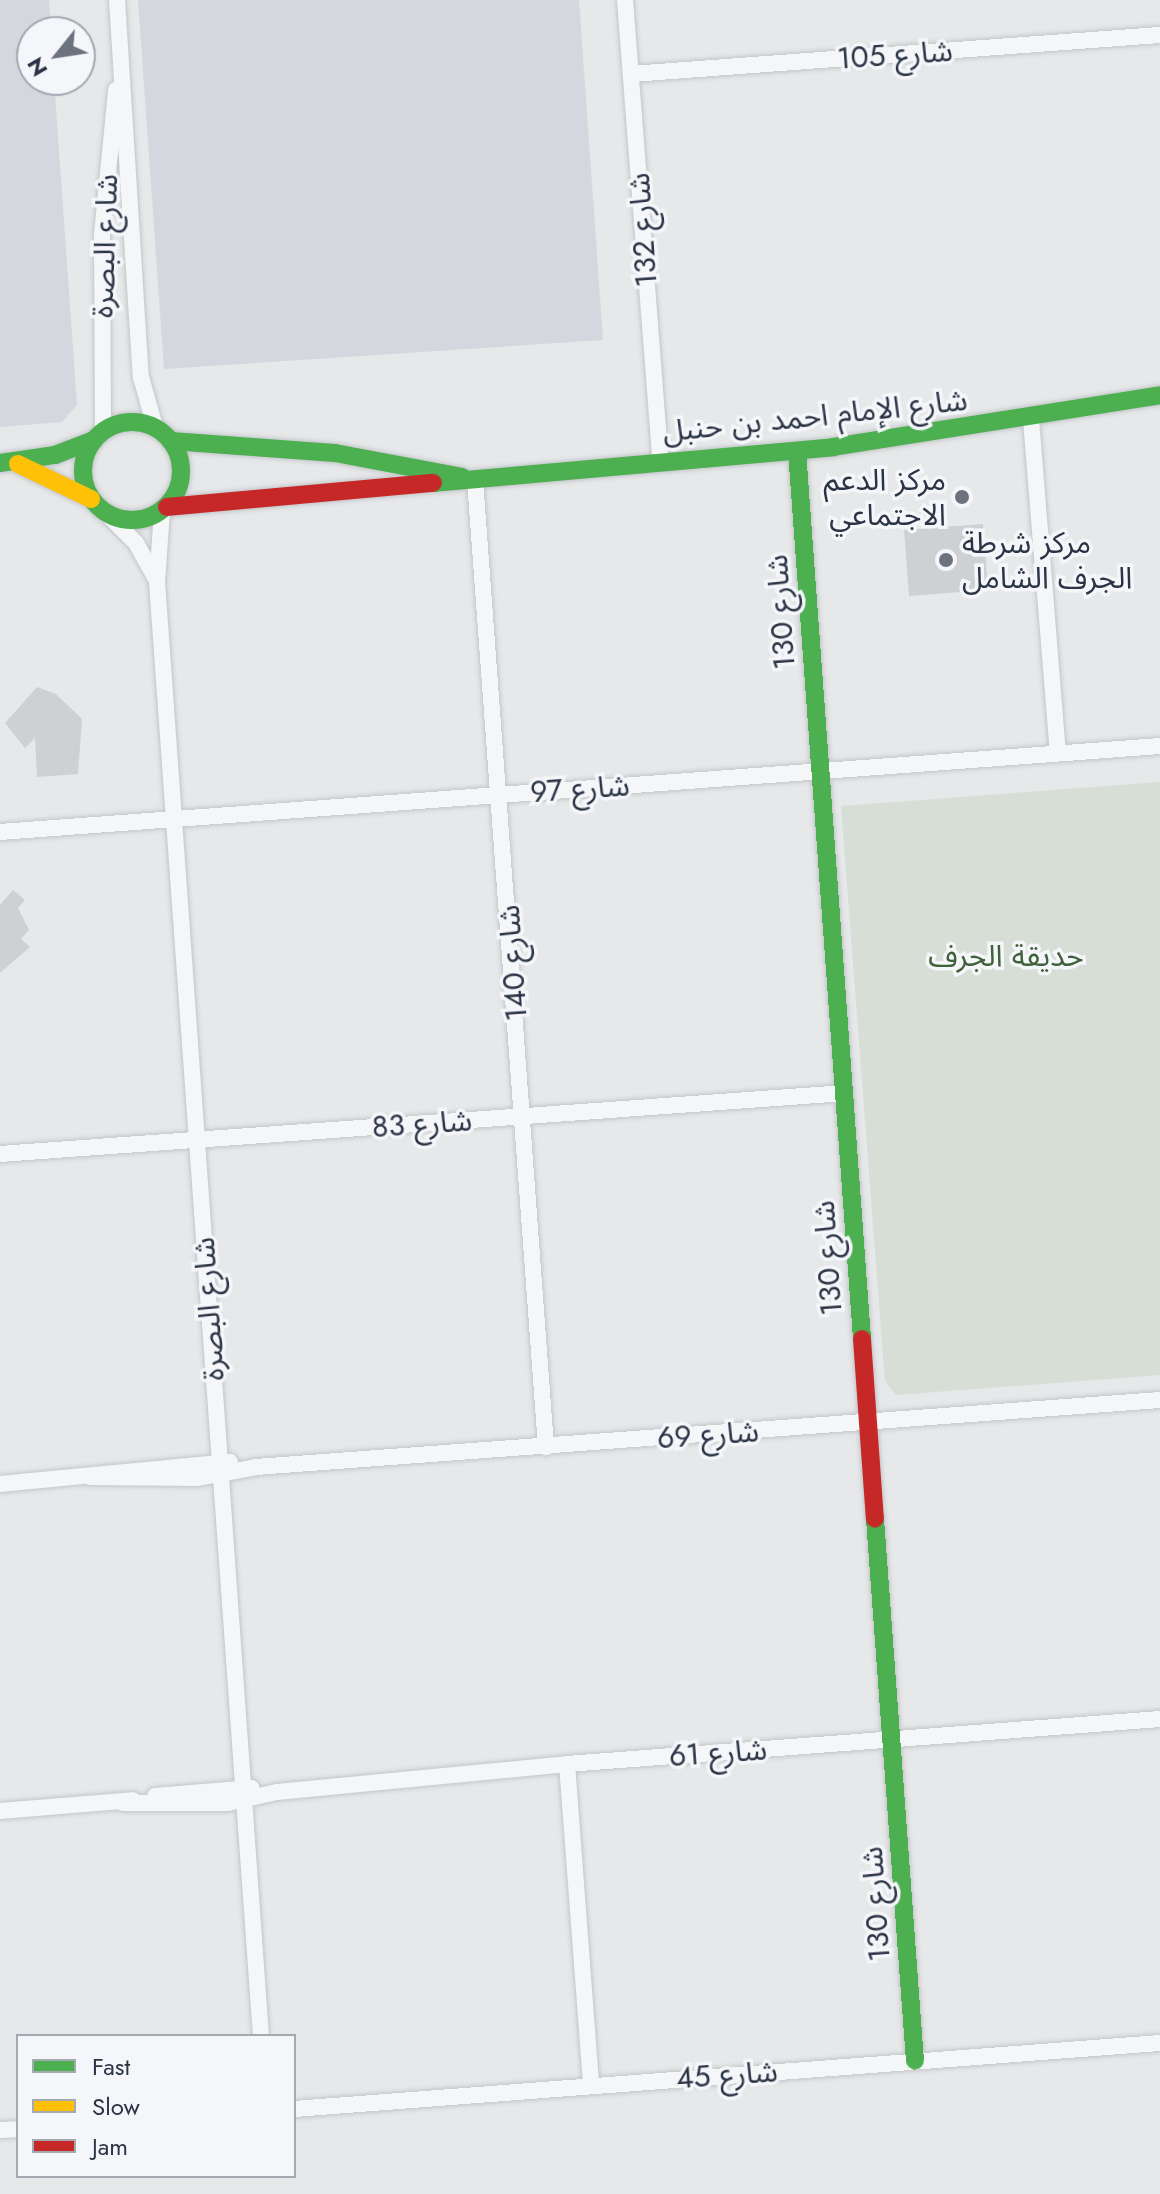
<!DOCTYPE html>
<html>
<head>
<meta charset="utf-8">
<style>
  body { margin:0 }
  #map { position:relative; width:1160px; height:2194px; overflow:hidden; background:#e6e8ea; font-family:Jost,"Noto Sans Arabic",sans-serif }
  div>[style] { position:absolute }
  .built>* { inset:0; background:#d4d7dd }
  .green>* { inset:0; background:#d6ded6 }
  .building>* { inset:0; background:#ced0d3 }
  .roads { filter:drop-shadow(0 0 2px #c4c6c8) drop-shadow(0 0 2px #c4c6c8) }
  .street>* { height:16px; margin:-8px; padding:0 8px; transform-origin:8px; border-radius:8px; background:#f5f6f7 }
  .fast>* { height:18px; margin:-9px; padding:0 9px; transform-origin:9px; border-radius:9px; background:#4caf50 }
  .fast>.ring { margin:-9px; padding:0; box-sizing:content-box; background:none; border:18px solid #4caf50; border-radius:50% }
  .slow>* { height:18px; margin:-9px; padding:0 9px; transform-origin:9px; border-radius:9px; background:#ffc107 }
  .jam>* { height:18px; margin:-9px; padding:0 9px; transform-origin:9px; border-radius:9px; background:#c62828 }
  .dots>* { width:22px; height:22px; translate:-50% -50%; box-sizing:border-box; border:4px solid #f4f6f9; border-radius:50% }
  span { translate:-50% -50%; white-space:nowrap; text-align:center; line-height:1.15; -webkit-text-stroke:7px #f4f6f9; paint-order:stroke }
  .street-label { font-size:30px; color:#2b3445 }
  .poi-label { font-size:30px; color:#2b3445 }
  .right { translate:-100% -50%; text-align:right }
  .left { translate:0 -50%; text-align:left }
  .park-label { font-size:30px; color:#3f6138 }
  .legend { position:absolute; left:16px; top:2034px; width:280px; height:144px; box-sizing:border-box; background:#f4f6f9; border:2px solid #a4a8b1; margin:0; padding:10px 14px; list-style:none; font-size:24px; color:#2b3445 }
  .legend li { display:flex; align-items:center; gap:16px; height:40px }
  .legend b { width:40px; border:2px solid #a4a8b1 }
  .north { position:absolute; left:16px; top:16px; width:80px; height:80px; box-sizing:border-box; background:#f4f6f9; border:2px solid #a4a8b1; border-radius:50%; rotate:240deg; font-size:22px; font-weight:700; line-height:32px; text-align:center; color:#2b3445 }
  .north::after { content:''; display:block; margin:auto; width:28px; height:36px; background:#6c737f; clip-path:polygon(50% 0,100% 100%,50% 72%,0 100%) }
</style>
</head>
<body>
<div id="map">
  <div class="built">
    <div style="clip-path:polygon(0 0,49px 0,51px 32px,32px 32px,32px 80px,54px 80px,77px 405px,62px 422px,0 427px)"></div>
    <div style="clip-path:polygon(138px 0,579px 0,603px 340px,164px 369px)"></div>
  </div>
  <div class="green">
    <div style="clip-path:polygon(1160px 782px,1160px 1375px,896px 1395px,885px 1381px,841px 806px)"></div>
  </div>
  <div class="building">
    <div style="clip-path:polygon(983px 524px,988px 590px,909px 596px,904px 530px)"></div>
    <div style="clip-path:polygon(37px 687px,56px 694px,82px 719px,78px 774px,37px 777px,35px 738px,25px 748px,5px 723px)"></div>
    <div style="clip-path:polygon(13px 890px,25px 900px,18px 908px,29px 930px,21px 939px,30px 947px,0 973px,0 905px)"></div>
  </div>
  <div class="roads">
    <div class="street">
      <div style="left:117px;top:0;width:378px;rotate:86.4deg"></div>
      <div style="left:141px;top:377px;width:52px;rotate:74.4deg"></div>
      <div style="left:625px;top:0;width:461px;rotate:85.6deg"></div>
      <div style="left:631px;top:74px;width:530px;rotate:-4.22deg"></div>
      <div style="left:1031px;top:419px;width:335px;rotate:85.4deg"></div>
      <div style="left:103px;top:431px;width:197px;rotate:-90.3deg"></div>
      <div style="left:102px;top:234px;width:145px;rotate:-84.4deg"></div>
      <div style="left:475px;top:480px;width:970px;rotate:85.8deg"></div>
      <div style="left:162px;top:511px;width:71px;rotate:94deg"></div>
      <div style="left:157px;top:582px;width:1458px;rotate:85.91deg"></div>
      <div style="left:106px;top:513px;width:42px;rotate:45deg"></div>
      <div style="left:136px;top:543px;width:39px;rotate:61deg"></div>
      <div style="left:0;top:832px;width:1163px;rotate:-4.24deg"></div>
      <div style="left:0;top:1154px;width:846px;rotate:-4.13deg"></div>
      <div style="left:90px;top:1477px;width:108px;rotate:0.5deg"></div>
      <div style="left:198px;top:1478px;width:59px;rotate:-10.7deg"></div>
      <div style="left:256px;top:1467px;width:906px;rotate:-4.24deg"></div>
      <div style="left:0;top:1484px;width:231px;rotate:-5.5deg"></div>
      <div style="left:567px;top:1764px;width:322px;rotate:85.7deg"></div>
      <div style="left:155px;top:1796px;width:97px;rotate:-4.7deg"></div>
      <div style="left:123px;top:1803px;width:105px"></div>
      <div style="left:228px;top:1803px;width:50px;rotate:-12.7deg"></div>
      <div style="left:277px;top:1792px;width:291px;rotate:-5.5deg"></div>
      <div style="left:567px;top:1764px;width:595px;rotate:-4.34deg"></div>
      <div style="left:0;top:1811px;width:133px;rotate:-4.7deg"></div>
      <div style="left:294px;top:2109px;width:869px;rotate:-4.36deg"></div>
      <div style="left:0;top:2130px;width:18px;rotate:-3deg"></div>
    </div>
    <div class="fast">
      <div class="ring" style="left:83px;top:422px;width:80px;height:80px"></div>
      <div style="left:171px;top:441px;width:164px;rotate:4.2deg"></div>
      <div style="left:335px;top:453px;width:129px;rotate:10.7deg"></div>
      <div style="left:797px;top:451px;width:890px;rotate:85.81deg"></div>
      <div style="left:0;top:463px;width:56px;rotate:-8.3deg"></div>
      <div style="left:55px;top:455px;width:42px;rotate:-21deg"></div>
      <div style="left:433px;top:483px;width:402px;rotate:-5.1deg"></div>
      <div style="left:833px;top:447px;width:331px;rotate:-9deg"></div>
      <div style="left:875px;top:1519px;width:543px;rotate:85.78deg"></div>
    </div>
    <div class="slow">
      <div style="left:18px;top:464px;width:81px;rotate:25.6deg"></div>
    </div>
    <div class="jam">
      <div style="left:167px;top:507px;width:267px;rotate:-5.2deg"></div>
      <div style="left:862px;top:1339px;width:180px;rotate:85.9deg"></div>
    </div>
  </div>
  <div class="dots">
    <div style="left:962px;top:497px;background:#6c737f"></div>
    <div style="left:946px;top:560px;background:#6c737f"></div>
  </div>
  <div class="street-label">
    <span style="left:895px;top:55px;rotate:-4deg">شارع 105</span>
    <span style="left:643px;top:230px;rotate:-94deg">شارع 132</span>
    <span style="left:105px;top:246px;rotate:-88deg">شارع البصرة</span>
    <span style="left:815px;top:416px;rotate:-6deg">شارع الإمام احمد بن حنبل</span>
    <span style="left:781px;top:612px;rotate:-94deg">شارع 130</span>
    <span style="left:580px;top:789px;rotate:-4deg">شارع 97</span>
    <span style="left:513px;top:963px;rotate:-94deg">شارع 140</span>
    <span style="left:422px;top:1124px;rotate:-4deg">شارع 83</span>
    <span style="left:828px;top:1258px;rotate:-94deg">شارع 130</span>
    <span style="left:209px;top:1309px;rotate:-94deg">شارع البصرة</span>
    <span style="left:708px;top:1435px;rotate:-4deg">شارع 69</span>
    <span style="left:718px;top:1753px;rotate:-4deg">شارع 61</span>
    <span style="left:876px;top:1904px;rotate:-94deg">شارع 130</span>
    <span style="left:727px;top:2075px;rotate:-4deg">شارع 45</span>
  </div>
  <div class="poi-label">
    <span class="right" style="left:946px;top:497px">مركز الدعم<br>الاجتماعي</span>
    <span class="left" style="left:962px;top:560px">مركز شرطة<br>الجرف الشامل</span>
  </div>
  <div class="park-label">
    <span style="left:1006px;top:956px">حديقة الجرف</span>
  </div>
  <ul class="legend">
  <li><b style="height:10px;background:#4caf50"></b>Fast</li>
  <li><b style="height:10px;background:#ffc107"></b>Slow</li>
  <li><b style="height:10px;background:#c62828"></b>Jam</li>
  </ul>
  <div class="north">N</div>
</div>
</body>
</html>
